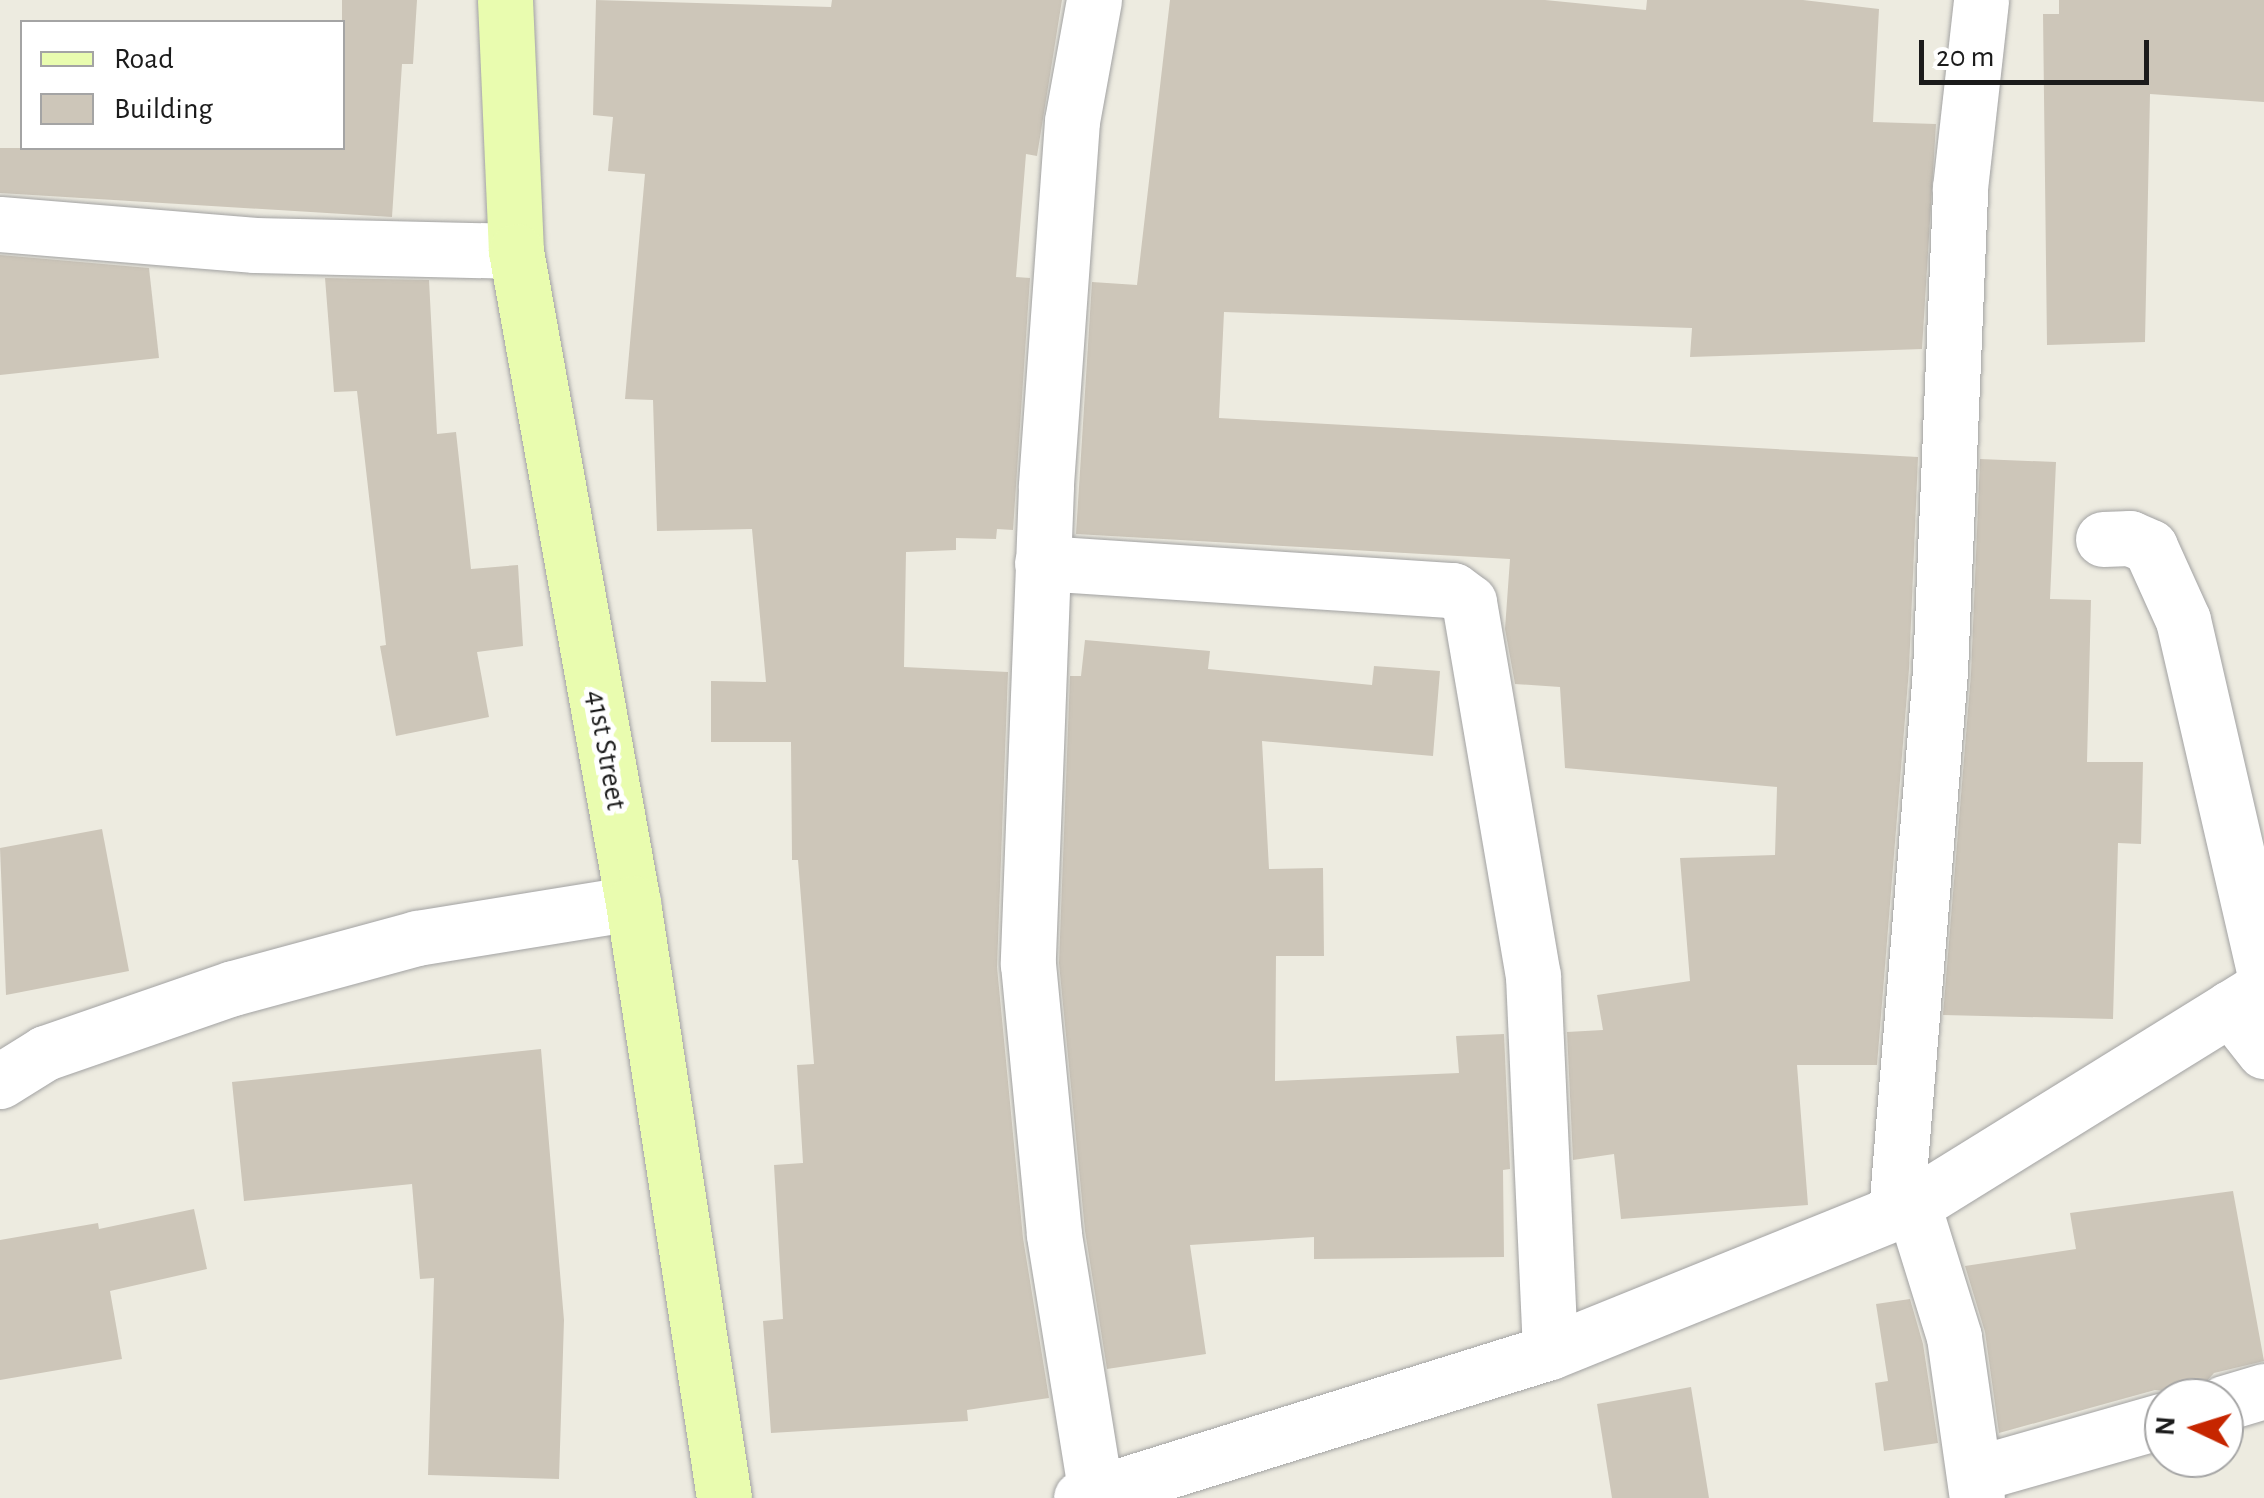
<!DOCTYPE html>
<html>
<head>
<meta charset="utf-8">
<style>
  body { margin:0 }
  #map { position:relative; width:2264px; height:1498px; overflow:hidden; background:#edebe0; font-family:"Alegreya Sans",sans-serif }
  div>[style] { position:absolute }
  .building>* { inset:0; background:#cdc6b9 }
  .roads { filter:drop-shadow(0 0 2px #a2a2a2) drop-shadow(0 0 2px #a2a2a2) }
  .street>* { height:55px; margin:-27.5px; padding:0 27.5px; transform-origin:27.5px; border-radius:27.5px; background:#fff }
  .secondary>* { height:55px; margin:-27.5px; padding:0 27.5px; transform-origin:27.5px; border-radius:27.5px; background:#e9fcaf }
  span { translate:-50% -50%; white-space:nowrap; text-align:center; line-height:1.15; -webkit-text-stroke:10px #fff; paint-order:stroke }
  .street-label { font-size:30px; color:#1b1b1b }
  .legend { position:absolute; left:20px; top:20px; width:325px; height:130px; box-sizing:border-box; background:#fff; border:2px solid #a4a4a4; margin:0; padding:12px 18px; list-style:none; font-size:30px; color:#1b1b1b }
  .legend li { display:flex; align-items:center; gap:20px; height:50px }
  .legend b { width:50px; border:2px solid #a4a4a4 }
  .north { position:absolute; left:2144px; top:1378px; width:100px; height:100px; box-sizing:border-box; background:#fff; border:2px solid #a4a4a4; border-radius:50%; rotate:274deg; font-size:28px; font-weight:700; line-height:40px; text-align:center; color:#1b1b1b }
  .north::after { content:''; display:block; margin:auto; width:35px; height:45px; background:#c62600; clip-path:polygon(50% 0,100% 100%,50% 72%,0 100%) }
  .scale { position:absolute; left:1919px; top:40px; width:230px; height:45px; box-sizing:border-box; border:5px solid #1b1b1b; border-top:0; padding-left:12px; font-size:30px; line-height:35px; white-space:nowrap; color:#1b1b1b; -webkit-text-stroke:8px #fff; paint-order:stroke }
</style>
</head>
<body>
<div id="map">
  <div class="building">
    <div style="clip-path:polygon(342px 0,417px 0,413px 64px,402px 64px,392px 217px,0 193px,0 148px,342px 148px)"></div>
    <div style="clip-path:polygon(596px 0,831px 7px,832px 0,1062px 0,1037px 156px,1026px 154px,1016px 277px,1030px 278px,1013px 530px,997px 529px,996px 539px,956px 538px,956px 550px,906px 552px,904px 667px,1008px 672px,997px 967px,1023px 1238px,1049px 1398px,967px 1410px,968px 1421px,771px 1433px,763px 1321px,783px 1319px,774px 1165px,803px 1163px,797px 1065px,814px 1064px,798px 860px,792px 860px,791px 742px,711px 742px,711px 681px,766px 682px,752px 529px,657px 531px,653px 400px,625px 399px,645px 174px,608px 171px,613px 117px,593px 115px)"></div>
    <div style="clip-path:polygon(1170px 0,1545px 0,1646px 10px,1647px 0,1803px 0,1879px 9px,1873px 122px,1936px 124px,1922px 349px,1690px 357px,1692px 328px,1224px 312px,1219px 418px,1918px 457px,1909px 669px,1877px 1065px,1797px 1065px,1808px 1205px,1621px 1219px,1614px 1154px,1573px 1160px,1567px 1032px,1603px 1030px,1597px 995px,1690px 981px,1680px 858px,1775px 855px,1777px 787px,1565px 768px,1560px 687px,1515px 684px,1505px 629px,1510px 559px,1076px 534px,1092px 282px,1137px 285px)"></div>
    <div style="clip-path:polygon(2059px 0,2264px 0,2264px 102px,2150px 94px,2145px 342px,2047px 345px,2043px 14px,2059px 14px)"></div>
    <div style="clip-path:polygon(0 255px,149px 268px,159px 358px,0 375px)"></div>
    <div style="clip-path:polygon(325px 278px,429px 280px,437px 434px,456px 432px,471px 569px,518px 565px,523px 646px,477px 652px,489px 717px,396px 736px,380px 646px,386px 645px,357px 391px,334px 392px)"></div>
    <div style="clip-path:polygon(1980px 459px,2056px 462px,2050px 599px,2091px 600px,2087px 762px,2143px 762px,2141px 844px,2118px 843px,2113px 1019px,1943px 1015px,1971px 674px)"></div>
    <div style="clip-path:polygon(1085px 640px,1210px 651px,1208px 669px,1372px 685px,1374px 666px,1440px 671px,1433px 756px,1262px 741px,1269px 869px,1323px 868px,1324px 956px,1276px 956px,1275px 1081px,1459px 1073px,1456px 1036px,1504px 1034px,1510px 1169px,1503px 1170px,1504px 1257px,1314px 1259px,1314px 1237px,1190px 1245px,1206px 1354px,1107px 1369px,1085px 1231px,1059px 963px,1070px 676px,1081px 676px)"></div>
    <div style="clip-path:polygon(102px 829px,129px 971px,6px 995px,0 848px)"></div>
    <div style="clip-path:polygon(541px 1049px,564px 1320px,559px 1479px,428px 1475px,434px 1278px,420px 1279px,412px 1184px,244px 1201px,232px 1082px)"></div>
    <div style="clip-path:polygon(2233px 1191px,2264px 1361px,2214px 1373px,2195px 1394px,2155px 1390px,1999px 1433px,1985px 1332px,1965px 1266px,2076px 1249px,2070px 1213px)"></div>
    <div style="clip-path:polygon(194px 1209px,207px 1269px,110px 1291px,122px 1359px,0 1380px,0 1240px,98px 1223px,99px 1229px)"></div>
    <div style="clip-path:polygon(1910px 1299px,1923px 1344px,1938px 1443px,1884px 1451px,1875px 1383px,1888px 1381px,1876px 1304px)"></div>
    <div style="clip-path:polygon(1691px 1387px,1709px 1498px,1612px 1498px,1597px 1404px)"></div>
  </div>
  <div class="roads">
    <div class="street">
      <div style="left:1094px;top:0;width:123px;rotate:100.3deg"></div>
      <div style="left:1072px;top:121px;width:367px;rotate:94.1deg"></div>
      <div style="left:1046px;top:487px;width:477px;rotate:92.2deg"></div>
      <div style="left:1028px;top:964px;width:272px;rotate:84.5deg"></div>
      <div style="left:1054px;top:1235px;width:262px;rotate:80.8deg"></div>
      <div style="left:0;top:224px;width:256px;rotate:4.7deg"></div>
      <div style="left:255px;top:245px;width:261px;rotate:1.3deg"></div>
      <div style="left:2103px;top:539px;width:27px;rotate:-2deg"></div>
      <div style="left:2130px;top:538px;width:22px;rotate:24deg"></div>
      <div style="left:2150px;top:547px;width:80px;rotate:65.7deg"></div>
      <div style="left:2183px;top:620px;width:360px;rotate:77deg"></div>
      <div style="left:1042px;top:563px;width:412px;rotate:3.8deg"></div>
      <div style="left:1453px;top:590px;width:20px;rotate:37deg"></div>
      <div style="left:1469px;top:602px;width:379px;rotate:80.3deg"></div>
      <div style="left:1533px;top:976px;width:376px;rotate:87.4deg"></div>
      <div style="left:2230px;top:1008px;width:55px;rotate:51.7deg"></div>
      <div style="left:0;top:1081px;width:53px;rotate:-31.9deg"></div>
      <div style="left:45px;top:1053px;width:199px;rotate:-19.1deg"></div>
      <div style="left:233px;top:988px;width:191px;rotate:-15.2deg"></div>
      <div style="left:417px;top:938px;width:219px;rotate:-9.2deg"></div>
      <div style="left:1913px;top:1205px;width:138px;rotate:72.7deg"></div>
      <div style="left:1954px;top:1337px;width:163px;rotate:81.9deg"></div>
      <div style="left:1896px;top:1212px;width:543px;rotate:-85.35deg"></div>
      <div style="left:1940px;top:671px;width:483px;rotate:-87.6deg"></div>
      <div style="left:1960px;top:188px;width:189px;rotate:-83.6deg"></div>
      <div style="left:2224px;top:1403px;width:42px;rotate:-16.7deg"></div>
      <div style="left:1975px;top:1474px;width:197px;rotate:-15.9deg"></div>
      <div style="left:1081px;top:1498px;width:491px;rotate:-17.3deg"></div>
      <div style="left:1550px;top:1352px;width:392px;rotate:-22deg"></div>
      <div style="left:1913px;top:1205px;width:413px;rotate:-31.8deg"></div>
    </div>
    <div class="secondary">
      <div style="left:505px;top:0;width:251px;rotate:87.5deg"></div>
      <div style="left:516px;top:251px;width:662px;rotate:79.83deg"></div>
      <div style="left:633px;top:903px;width:602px;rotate:81.3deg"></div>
    </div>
  </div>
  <div class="street-label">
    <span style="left:606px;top:750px;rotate:80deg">41st Street</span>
  </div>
  <ul class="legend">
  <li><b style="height:12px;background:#e9fcaf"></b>Road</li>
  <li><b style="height:28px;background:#cdc6b9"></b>Building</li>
  </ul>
  <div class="north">N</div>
  <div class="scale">20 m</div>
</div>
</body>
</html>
